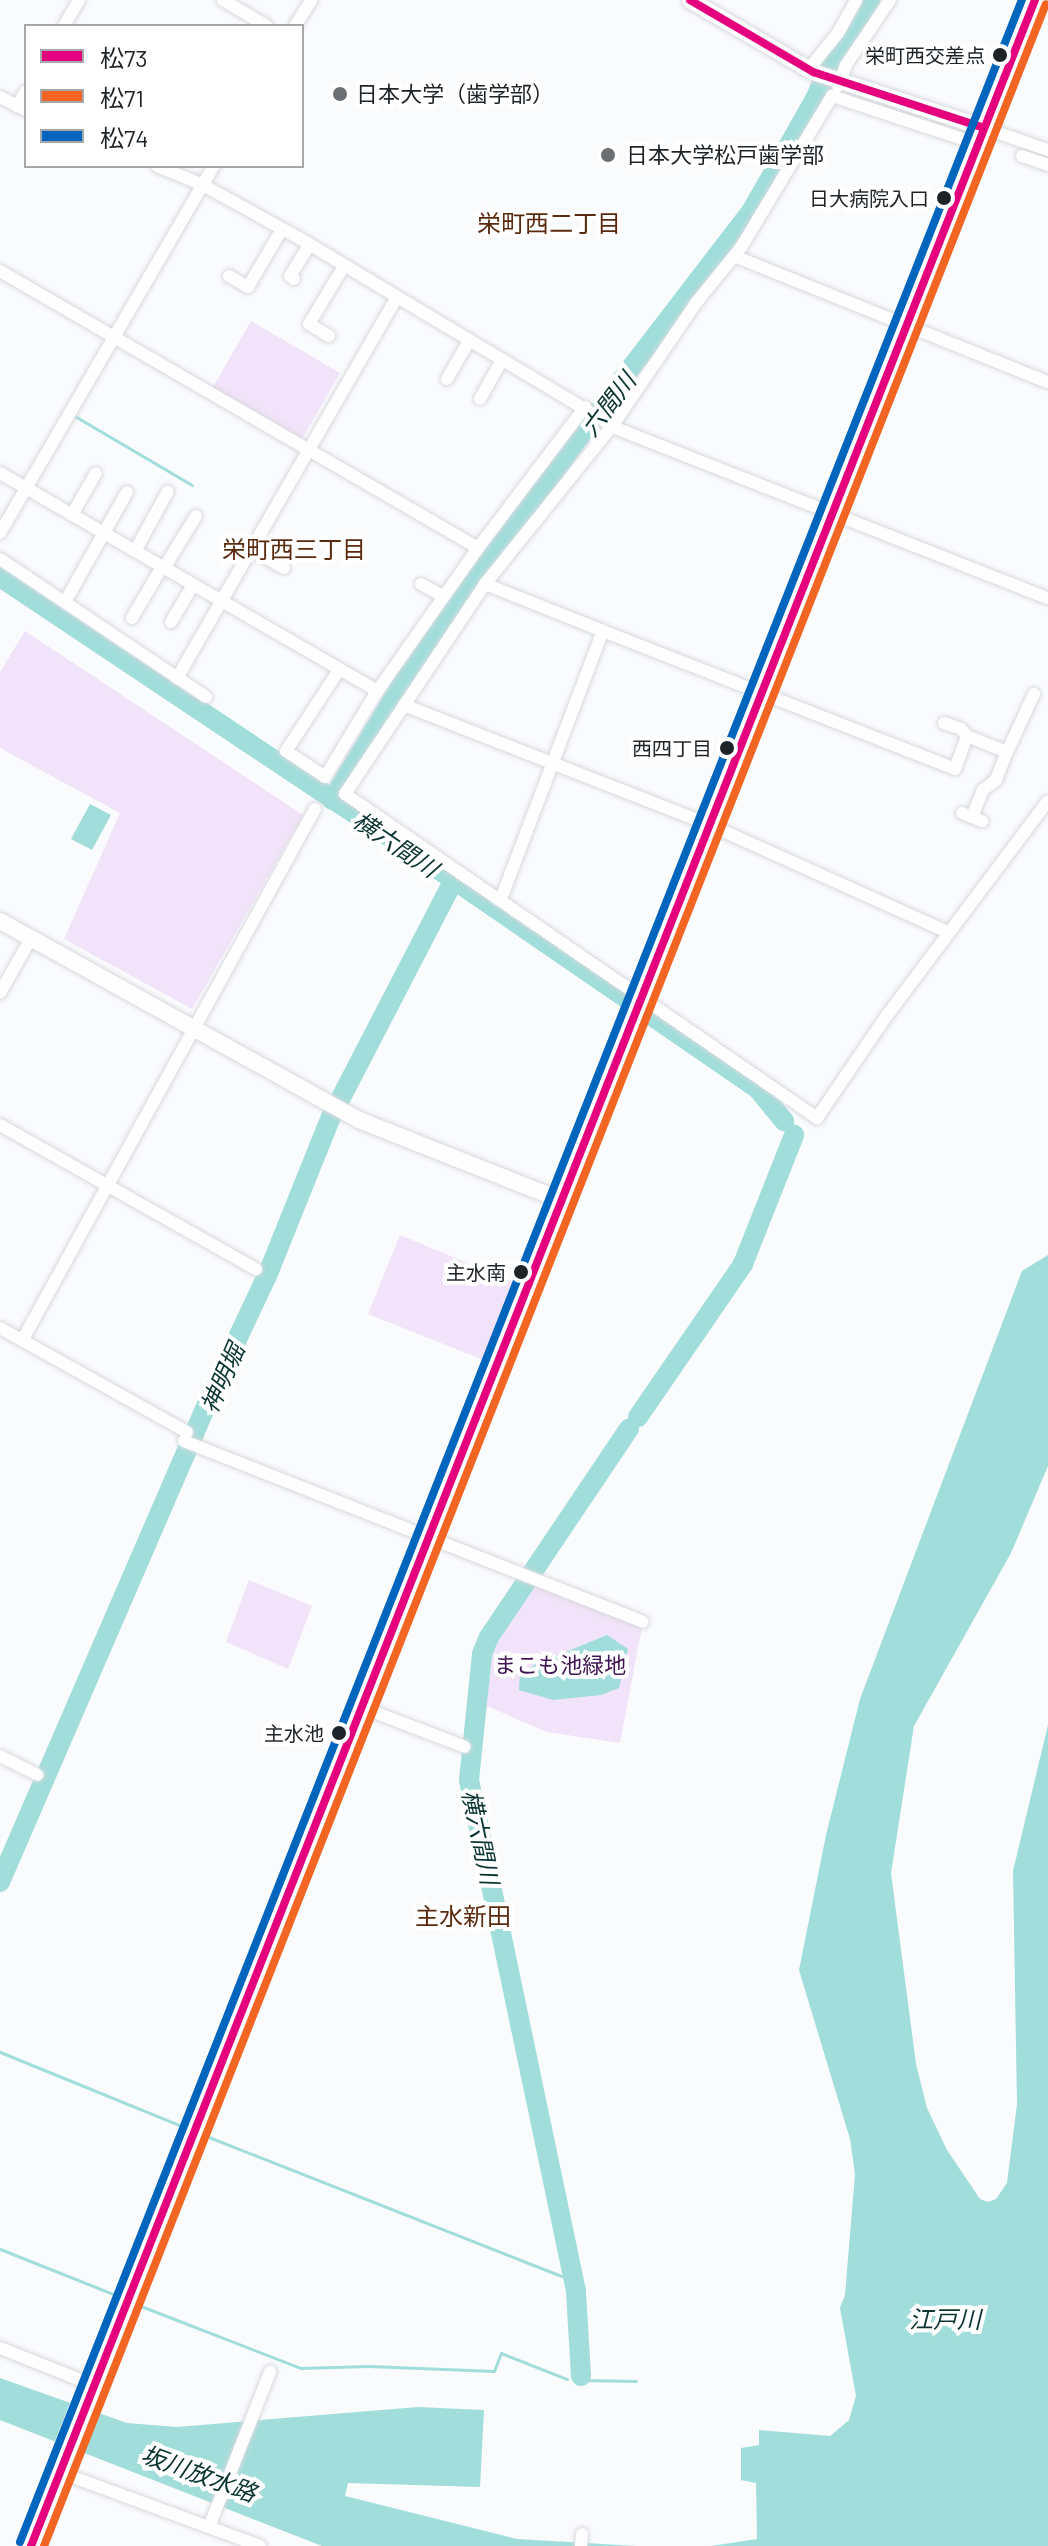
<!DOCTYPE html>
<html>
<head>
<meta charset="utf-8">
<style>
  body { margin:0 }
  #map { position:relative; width:1048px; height:2546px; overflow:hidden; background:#fafbfd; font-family:Barlow,"Noto Sans JP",sans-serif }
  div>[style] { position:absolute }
  .green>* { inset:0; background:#f1e3f9 }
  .water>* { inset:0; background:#a1dddb }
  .pier>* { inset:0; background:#fafbfd }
  .stream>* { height:3px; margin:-1.5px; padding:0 1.5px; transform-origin:1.5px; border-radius:1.5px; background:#a1dddb }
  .river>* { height:20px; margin:-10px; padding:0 10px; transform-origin:10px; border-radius:10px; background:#a1dddb }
  .roads { filter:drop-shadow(0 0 2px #d7d9de) drop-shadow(0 0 2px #d7d9de) }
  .street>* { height:12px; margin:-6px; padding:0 6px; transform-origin:6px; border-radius:6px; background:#fefeff }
  .secondary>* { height:16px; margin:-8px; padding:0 8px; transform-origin:8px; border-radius:8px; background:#fefeff }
  .primary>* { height:18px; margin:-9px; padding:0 9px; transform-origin:9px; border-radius:9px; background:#fefeff }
  .bus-1>* { height:8px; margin:-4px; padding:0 4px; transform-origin:4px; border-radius:4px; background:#e5007d }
  .bus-2>* { height:8px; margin:-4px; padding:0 4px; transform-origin:4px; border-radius:4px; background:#f26522 }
  .bus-3>* { height:8px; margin:-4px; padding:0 4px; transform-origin:4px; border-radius:4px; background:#0065bd }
  .dots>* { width:22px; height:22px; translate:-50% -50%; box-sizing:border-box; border:4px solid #fff; border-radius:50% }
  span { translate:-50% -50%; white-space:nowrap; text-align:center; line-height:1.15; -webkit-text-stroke:8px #fff; paint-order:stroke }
  .bus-label { font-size:20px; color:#1e2328 }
  .right { translate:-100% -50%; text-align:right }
  .poi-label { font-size:22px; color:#1e2328 }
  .left { translate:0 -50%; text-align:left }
  .park-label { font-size:22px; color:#411352 }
  .neighbourhood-label { font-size:24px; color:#5a2a0e }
  .water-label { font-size:24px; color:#093432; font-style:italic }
  .legend { position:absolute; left:24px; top:24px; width:280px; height:144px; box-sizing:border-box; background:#fff; border:2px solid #a5a7a9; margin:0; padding:10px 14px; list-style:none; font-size:24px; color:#1e2328 }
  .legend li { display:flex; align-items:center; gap:16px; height:40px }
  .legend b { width:40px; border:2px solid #a5a7a9 }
</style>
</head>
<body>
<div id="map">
  <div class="green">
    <div style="clip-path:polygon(251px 321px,340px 373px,302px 439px,213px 387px)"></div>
    <div style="clip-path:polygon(25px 631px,303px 815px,192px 1009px,64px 939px,120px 813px,0 748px,0 672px)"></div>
    <div style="clip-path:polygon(400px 1235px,518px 1284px,486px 1361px,368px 1314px)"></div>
    <div style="clip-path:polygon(249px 1580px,312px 1606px,288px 1669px,226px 1642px)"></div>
    <div style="clip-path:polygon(530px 1583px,642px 1627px,620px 1743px,547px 1732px,482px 1704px,483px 1667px,491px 1640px)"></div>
  </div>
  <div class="water">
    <div style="clip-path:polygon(90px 804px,111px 815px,92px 850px,71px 839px)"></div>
    <div style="clip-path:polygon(1048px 1255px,1048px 1466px,1011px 1553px,914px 1726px,891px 1873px,916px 2064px,927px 2108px,947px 2150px,980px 2199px,988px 2202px,996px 2199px,1007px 2183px,1017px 2104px,1013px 1871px,1048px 1725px,1048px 2546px,711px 2546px,757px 2539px,756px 2483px,741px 2480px,741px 2448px,759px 2445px,759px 2430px,830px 2436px,849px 2420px,856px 2396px,840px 2308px,845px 2295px,855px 2174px,850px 2139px,799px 1970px,826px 1835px,860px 1699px,1022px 1271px)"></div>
    <div style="clip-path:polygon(607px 1635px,628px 1649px,619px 1688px,601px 1695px,553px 1700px,519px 1690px,520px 1674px,534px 1665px)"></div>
    <div style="clip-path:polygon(0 2378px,127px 2423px,177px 2427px,418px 2407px,484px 2410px,480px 2487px,348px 2483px,345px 2496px,517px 2539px,636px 2546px,322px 2546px,0 2420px)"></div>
  </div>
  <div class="pier">
    <div style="clip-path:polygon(71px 2400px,99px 2409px,81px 2457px,53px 2446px)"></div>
  </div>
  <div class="stream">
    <div style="left:73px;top:415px;width:138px;rotate:30.5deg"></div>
    <div style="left:0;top:2052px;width:201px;rotate:22.2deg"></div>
    <div style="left:206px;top:2136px;width:382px;rotate:21.5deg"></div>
    <div style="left:0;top:2249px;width:132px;rotate:21.7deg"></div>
    <div style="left:133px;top:2303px;width:180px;rotate:21.2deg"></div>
    <div style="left:301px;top:2368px;width:67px;rotate:-1.7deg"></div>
    <div style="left:368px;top:2366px;width:126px;rotate:2.3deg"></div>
    <div style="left:494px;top:2371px;width:19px;rotate:-69deg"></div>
    <div style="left:501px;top:2353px;width:71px;rotate:21.5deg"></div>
    <div style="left:579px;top:2380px;width:57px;rotate:1deg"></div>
  </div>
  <div class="river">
    <div style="left:0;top:577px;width:546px;rotate:33.72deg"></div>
    <div style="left:454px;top:880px;width:368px;rotate:34.5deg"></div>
    <div style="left:757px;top:1088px;width:43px;rotate:50.7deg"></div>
    <div style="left:332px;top:800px;width:157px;rotate:-58.8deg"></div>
    <div style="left:413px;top:666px;width:325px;rotate:-54deg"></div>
    <div style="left:604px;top:403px;width:243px;rotate:-52.5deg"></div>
    <div style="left:752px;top:210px;width:128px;rotate:-60.4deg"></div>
    <div style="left:815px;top:99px;width:39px;rotate:-66deg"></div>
    <div style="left:831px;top:63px;width:74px;rotate:-58.2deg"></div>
    <div style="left:638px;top:1417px;width:186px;rotate:-55.5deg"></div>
    <div style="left:743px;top:1264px;width:139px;rotate:-68.4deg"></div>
    <div style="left:0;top:1882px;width:536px;rotate:-66.59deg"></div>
    <div style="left:213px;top:1390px;width:126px;rotate:-64.7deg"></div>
    <div style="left:267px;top:1276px;width:171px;rotate:-68.1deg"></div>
    <div style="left:331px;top:1117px;width:267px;rotate:-62.6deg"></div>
    <div style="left:581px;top:2376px;width:85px;rotate:-93.4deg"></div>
    <div style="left:576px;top:2291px;width:522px;rotate:-101.83deg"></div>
    <div style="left:469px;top:1780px;width:127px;rotate:-84.1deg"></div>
    <div style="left:482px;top:1654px;width:18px;rotate:-68deg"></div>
    <div style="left:489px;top:1637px;width:251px;rotate:-56.1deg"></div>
  </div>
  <div class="roads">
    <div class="street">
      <div style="left:223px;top:0;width:51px;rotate:30.6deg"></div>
      <div style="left:64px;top:26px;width:30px;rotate:-60deg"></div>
      <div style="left:295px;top:26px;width:31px;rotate:-58deg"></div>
      <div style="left:808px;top:70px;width:48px;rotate:-51deg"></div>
      <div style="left:838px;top:33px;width:38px;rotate:-61deg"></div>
      <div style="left:838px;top:86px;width:22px;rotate:-69deg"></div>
      <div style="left:846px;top:65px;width:78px;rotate:-55.9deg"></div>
      <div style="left:0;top:97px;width:29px;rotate:27deg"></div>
      <div style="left:17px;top:106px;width:17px;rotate:-59deg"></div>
      <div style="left:984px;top:128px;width:68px;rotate:19deg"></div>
      <div style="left:978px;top:144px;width:154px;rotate:-161.8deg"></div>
      <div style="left:832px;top:96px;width:175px;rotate:121deg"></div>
      <div style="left:742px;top:246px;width:73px;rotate:128.9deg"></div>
      <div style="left:696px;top:303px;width:149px;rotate:124.3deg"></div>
      <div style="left:612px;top:426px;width:203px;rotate:128.8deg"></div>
      <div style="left:485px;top:584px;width:252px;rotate:123.7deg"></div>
      <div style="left:345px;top:794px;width:573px;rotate:34.47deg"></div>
      <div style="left:817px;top:1118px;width:126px;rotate:-55.7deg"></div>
      <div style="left:888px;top:1014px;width:266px;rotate:-53.1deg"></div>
      <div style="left:1022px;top:156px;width:28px;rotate:19deg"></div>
      <div style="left:157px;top:166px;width:50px;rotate:22.4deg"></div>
      <div style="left:203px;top:185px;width:110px;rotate:28.9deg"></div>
      <div style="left:299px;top:238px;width:372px;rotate:30.9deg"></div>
      <div style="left:618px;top:429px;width:462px;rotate:21.5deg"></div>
      <div style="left:734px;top:256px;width:338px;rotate:21.9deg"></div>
      <div style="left:0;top:271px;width:552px;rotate:30.09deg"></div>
      <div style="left:229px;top:276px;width:22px;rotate:30deg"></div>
      <div style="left:248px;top:287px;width:67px;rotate:-59.6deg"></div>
      <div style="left:294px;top:279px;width:5px;rotate:-143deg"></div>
      <div style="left:290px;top:276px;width:36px;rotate:-58deg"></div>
      <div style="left:329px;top:336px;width:23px;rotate:-149deg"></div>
      <div style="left:309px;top:324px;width:68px;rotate:-58.9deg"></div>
      <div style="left:447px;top:379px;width:44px;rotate:-59.9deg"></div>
      <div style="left:480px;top:399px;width:45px;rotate:-60.6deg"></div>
      <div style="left:0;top:473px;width:436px;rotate:30deg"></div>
      <div style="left:72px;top:515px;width:48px;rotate:-60.3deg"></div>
      <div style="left:0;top:533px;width:425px;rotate:-59.8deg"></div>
      <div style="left:251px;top:549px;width:38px;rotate:30deg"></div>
      <div style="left:135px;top:551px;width:68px;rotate:-61.2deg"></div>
      <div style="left:0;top:559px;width:248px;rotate:33.8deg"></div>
      <div style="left:164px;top:568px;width:61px;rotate:-58.4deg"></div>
      <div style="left:421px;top:584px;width:26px;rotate:29deg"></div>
      <div style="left:485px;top:584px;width:127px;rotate:21.7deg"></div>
      <div style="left:65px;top:602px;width:126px;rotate:-60.6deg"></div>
      <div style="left:132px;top:618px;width:59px;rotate:-59.5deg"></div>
      <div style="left:171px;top:622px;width:43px;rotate:-59.3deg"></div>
      <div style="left:339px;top:670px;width:97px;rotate:123.2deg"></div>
      <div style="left:286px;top:751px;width:47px;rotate:33.7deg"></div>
      <div style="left:325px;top:777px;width:95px;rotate:-58.8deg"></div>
      <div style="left:374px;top:696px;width:181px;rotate:-54.9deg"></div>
      <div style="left:478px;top:548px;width:177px;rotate:-52.8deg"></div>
      <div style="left:177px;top:678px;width:438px;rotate:-60deg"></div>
      <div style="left:404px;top:705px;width:321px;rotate:21.4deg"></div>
      <div style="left:703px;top:822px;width:269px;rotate:24.2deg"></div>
      <div style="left:944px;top:723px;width:18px;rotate:19deg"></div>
      <div style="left:961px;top:729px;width:9px;rotate:49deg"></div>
      <div style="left:962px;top:813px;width:22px;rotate:22deg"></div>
      <div style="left:972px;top:817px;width:29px;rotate:-68deg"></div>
      <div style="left:983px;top:790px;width:16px;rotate:-38deg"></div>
      <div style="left:996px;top:780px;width:30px;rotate:-69deg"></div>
      <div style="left:501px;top:899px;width:287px;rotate:-69.2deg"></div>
      <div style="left:603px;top:631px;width:378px;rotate:21.4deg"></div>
      <div style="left:955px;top:769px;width:35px;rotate:-70deg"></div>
      <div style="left:967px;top:736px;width:43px;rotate:21.8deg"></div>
      <div style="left:1007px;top:752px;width:64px;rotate:-65deg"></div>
      <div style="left:0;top:993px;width:63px;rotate:-60.6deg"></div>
      <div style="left:0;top:1125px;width:294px;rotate:29.4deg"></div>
      <div style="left:0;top:1328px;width:214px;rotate:29.1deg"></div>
      <div style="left:23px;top:1339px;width:605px;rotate:-61.15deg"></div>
      <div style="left:184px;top:1441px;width:493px;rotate:21.5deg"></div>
      <div style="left:361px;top:1707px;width:111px;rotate:21deg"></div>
      <div style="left:0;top:1756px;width:42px;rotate:26.6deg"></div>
      <div style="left:0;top:2348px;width:100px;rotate:21.7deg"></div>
      <div style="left:59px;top:2472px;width:214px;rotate:20.2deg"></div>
      <div style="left:209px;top:2527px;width:167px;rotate:-68.5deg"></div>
      <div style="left:581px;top:2546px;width:12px;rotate:-85deg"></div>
    </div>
    <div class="secondary">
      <div style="left:690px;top:0;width:143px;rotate:30.3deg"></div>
      <div style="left:813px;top:72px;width:180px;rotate:18.1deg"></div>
      <div style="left:0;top:921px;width:410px;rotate:29deg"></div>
      <div style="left:359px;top:1120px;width:217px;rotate:21.6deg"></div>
    </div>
    <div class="primary">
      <div style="left:31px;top:2546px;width:2737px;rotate:-68.48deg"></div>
    </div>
  </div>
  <div class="bus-1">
    <div style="left:690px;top:0;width:143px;rotate:30.3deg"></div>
    <div style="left:813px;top:72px;width:180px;rotate:18.1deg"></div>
    <div style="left:31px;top:2546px;width:2737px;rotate:-68.48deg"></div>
  </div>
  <div class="bus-2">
    <div style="left:44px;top:2546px;width:2732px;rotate:-68.49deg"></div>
  </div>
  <div class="bus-3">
    <div style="left:20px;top:2542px;width:2732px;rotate:-68.49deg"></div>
  </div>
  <div class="dots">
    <div style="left:1000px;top:55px;background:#1e2328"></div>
    <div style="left:340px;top:94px;background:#6b6f73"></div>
    <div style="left:608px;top:155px;background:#6b6f73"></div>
    <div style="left:944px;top:198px;background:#1e2328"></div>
    <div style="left:727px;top:748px;background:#1e2328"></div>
    <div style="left:521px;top:1272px;background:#1e2328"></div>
    <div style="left:339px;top:1733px;background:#1e2328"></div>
  </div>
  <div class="bus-label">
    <span class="right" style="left:985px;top:55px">栄町西交差点</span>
    <span class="right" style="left:929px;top:198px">日大病院入口</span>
    <span class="right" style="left:712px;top:748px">西四丁目</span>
    <span class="right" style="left:506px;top:1272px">主水南</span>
    <span class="right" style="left:324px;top:1733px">主水池</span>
  </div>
  <div class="poi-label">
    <span class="left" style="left:356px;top:94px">日本大学（歯学部）</span>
    <span class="left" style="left:626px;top:155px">日本大学松戸歯学部</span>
  </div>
  <div class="park-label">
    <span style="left:560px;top:1665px">まこも池緑地</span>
  </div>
  <div class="neighbourhood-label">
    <span style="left:549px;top:223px">栄町西二丁目</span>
    <span style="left:294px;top:549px">栄町西三丁目</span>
    <span style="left:463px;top:1916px">主水新田</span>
  </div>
  <div class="water-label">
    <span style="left:608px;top:404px;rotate:-53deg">六間川</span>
    <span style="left:396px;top:844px;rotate:34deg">横六間川</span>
    <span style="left:222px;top:1378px;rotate:-66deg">神明堀</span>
    <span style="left:481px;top:1837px;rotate:78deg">横六間川</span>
    <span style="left:945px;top:2319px">江戸川</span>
    <span style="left:199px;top:2473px;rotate:20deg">坂川放水路</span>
  </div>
  <ul class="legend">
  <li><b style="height:10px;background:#e5007d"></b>松73</li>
  <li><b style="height:10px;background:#f26522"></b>松71</li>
  <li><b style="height:10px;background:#0065bd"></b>松74</li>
  </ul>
</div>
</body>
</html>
